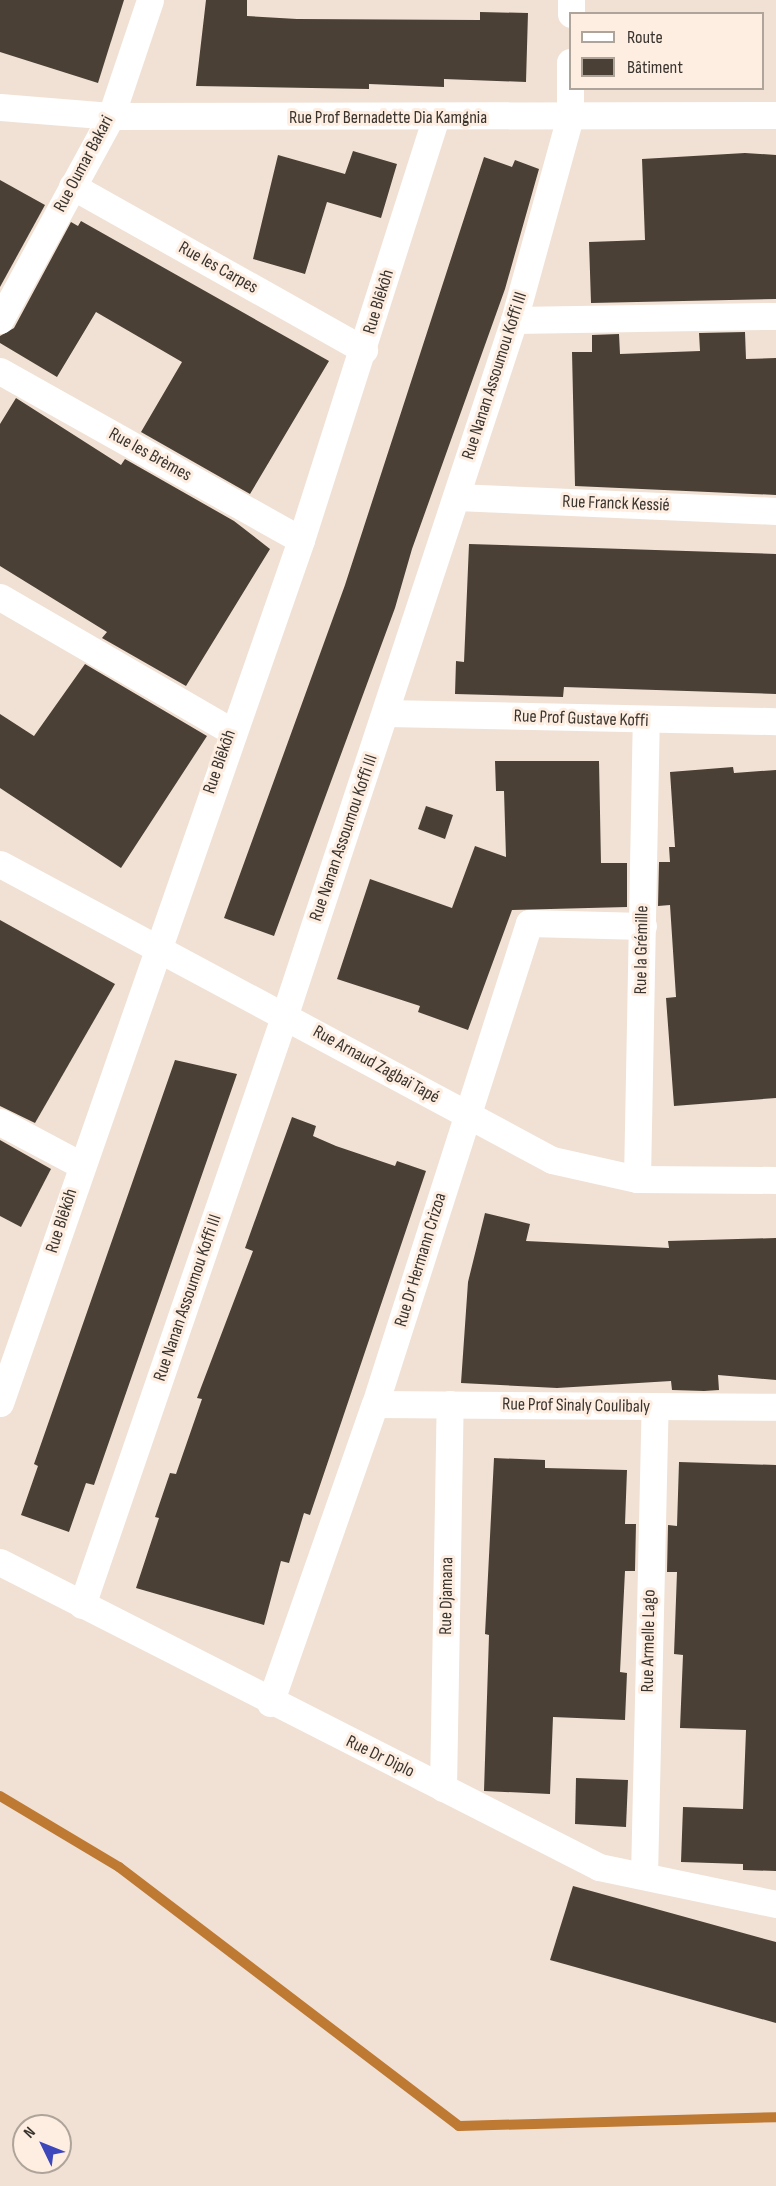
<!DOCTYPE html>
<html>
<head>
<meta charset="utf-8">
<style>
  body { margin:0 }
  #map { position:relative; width:776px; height:2186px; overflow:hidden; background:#f0e1d4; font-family:"Sofia Sans Condensed",sans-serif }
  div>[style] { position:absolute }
  .stream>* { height:10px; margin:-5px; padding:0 5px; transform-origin:5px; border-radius:5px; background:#be7933 }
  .building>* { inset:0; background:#4b4035 }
  .minor>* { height:27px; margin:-13.5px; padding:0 13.5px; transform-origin:13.5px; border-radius:13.5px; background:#fff }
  span { translate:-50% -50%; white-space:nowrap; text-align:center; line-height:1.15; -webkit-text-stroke:6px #fdeee1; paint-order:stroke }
  .street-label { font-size:18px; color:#3a342f }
  .legend { position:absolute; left:569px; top:12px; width:195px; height:78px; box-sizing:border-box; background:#fdeee1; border:2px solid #afa49a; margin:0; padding:8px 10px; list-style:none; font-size:18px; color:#3a342f }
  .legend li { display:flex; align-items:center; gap:12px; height:30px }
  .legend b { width:30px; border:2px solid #afa49a }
  .north { position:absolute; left:12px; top:2114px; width:60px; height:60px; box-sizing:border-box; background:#fdeee1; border:2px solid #afa49a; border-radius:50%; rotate:313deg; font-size:16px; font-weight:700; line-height:24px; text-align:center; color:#3a342f }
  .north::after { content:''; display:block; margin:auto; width:21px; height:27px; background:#3d47bb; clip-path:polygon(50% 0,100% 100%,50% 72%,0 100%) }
</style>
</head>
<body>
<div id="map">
  <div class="stream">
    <div style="left:0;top:1796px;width:139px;rotate:30.8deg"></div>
    <div style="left:119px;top:1867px;width:427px;rotate:37.3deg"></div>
    <div style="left:459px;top:2126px;width:317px;rotate:-1.6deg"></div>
  </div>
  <div class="building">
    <div style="clip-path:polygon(0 0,124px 0,98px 83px,0 52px)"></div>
    <div style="clip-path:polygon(206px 0,247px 0,247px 16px,297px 19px,480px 20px,480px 12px,528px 13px,526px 82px,444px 79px,444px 87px,369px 84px,369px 89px,196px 86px)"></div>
    <div style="clip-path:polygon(353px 151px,397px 164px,381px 218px,327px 202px,305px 274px,253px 259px,278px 155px,345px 174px)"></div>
    <div style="clip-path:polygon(745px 153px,776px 155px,776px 299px,591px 303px,589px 242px,645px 240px,642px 159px)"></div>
    <div style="clip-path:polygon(484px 157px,512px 167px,515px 160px,539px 169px,505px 289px,412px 549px,395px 608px,274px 936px,224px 918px,345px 585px)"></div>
    <div style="clip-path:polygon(0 180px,45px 205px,0 287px)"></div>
    <div style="clip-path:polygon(81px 221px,329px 361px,250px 494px,141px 432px,182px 362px,96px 312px,57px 377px,0 343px,0 336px,14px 328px,71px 222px,78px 226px)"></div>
    <div style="clip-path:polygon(745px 332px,746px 359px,776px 358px,776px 495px,575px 486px,572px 352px,592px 352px,592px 335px,619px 334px,620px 354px,700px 351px,699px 333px)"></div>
    <div style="clip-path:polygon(16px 398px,121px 465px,125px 459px,234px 521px,270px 549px,186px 686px,102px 638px,107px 632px,0 566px,0 424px)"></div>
    <div style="clip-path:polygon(469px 544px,776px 554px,776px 694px,564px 687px,563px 697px,455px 694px,456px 661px,464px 662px)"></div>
    <div style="clip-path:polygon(85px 664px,207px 736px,121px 868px,0 788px,0 714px,34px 736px)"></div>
    <div style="clip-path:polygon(495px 761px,599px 761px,601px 863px,627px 863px,627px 907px,512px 910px,468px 1030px,418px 1012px,420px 1006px,337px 979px,370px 879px,452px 908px,475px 846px,506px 857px,504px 791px,496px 791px)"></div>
    <div style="clip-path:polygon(733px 767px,734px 773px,776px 770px,776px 1098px,674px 1106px,666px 998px,676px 997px,670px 905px,658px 906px,659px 862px,670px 862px,669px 847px,675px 847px,670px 772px)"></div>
    <div style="clip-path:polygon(426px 806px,453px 815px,445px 839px,418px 829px)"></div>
    <div style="clip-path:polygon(0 920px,115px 984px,35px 1123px,0 1106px)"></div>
    <div style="clip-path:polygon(175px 1060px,237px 1074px,94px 1485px,86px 1483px,69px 1532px,21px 1515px,38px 1466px,34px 1464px)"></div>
    <div style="clip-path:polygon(292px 1117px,316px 1126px,313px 1136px,336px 1146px,395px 1166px,397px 1161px,426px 1171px,310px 1515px,304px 1513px,289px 1563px,281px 1561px,264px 1625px,136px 1588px,159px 1518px,155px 1517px,170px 1473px,176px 1474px,202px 1399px,197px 1398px,253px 1251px,245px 1248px)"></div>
    <div style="clip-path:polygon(0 1140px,51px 1169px,21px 1227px,0 1216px)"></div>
    <div style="clip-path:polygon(485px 1213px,530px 1224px,526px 1241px,669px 1248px,668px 1241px,776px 1238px,776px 1380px,718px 1375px,719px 1390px,704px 1391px,672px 1390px,671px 1381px,557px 1388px,461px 1383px,468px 1282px)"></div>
    <div style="clip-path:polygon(494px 1458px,545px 1460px,545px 1468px,627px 1470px,625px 1524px,636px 1524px,635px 1571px,625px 1571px,620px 1672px,627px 1673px,625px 1720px,553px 1717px,550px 1794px,484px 1791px,489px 1635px,485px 1634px)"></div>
    <div style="clip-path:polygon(679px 1462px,776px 1465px,776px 1871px,743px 1870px,743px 1864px,681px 1862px,683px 1807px,743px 1809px,746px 1730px,680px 1728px,683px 1655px,674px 1654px,677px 1572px,667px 1572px,668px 1525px,677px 1526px)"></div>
    <div style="clip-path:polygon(576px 1778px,628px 1780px,626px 1827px,575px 1824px)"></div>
    <div style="clip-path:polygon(573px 1886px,776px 1942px,776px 2023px,550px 1960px)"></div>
  </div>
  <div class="minor">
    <div style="left:571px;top:14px;width:14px;rotate:-90deg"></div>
    <div style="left:0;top:107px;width:111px;rotate:4.6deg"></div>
    <div style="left:111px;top:116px;width:665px;rotate:-0.09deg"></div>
    <div style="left:72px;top:186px;width:335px;rotate:29.3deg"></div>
    <div style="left:0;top:320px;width:232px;rotate:-61.4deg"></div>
    <div style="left:111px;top:116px;width:122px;rotate:-71.4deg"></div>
    <div style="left:514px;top:320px;width:262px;rotate:-0.9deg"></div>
    <div style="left:0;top:371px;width:345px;rotate:29.3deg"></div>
    <div style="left:456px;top:497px;width:320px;rotate:2.5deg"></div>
    <div style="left:0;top:597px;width:267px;rotate:30.1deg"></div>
    <div style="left:386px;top:713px;width:390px;rotate:1.2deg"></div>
    <div style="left:0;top:864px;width:626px;rotate:28.2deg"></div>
    <div style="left:552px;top:1160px;width:87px;rotate:12.6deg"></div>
    <div style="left:637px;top:1179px;width:139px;rotate:0.4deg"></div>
    <div style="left:0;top:1122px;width:92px;rotate:28deg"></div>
    <div style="left:637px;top:1179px;width:458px;rotate:-88.9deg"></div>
    <div style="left:0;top:1403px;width:914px;rotate:-70.77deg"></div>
    <div style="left:301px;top:540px;width:442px;rotate:-72.3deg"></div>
    <div style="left:375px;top:1404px;width:401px;rotate:0.4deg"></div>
    <div style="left:0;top:1562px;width:672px;rotate:26.98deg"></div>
    <div style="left:599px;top:1867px;width:181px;rotate:11.8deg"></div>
    <div style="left:82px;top:1605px;width:625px;rotate:-71.04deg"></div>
    <div style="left:285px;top:1014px;width:731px;rotate:-71.74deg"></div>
    <div style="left:514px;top:320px;width:212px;rotate:-74.6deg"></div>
    <div style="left:570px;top:116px;width:54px;rotate:-90deg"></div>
    <div style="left:270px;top:1703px;width:317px;rotate:-70.7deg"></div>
    <div style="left:375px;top:1404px;width:505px;rotate:-72.25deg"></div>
    <div style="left:529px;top:923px;width:114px;rotate:1.5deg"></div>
    <div style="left:443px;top:1788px;width:384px;rotate:-89deg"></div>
    <div style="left:644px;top:1876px;width:469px;rotate:-88.7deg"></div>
  </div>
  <div class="street-label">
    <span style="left:388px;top:118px">Rue Prof Bernadette Dia Kamgnia</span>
    <span style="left:84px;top:164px;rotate:-62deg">Rue Oumar Bakari</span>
    <span style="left:218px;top:268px;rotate:29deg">Rue les Carpes</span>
    <span style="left:379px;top:302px;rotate:-73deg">Rue Blêkôh</span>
    <span style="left:495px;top:376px;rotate:-72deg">Rue Nanan Assoumou Koffi III</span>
    <span style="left:150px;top:455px;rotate:29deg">Rue les Brèmes</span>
    <span style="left:616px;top:504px;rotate:2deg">Rue Franck Kessié</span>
    <span style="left:581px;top:719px;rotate:2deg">Rue Prof Gustave Koffi</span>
    <span style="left:220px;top:762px;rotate:-71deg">Rue Blêkôh</span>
    <span style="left:344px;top:838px;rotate:-71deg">Rue Nanan Assoumou Koffi III</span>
    <span style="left:642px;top:950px;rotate:-89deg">Rue la Grémille</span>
    <span style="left:376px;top:1065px;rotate:29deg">Rue Arnaud Zagbaï Tapé</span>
    <span style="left:62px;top:1221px;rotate:-72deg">Rue Blêkôh</span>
    <span style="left:421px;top:1260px;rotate:-73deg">Rue Dr Hermann Crizoa</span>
    <span style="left:188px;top:1298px;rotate:-71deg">Rue Nanan Assoumou Koffi III</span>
    <span style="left:576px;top:1406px;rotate:1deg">Rue Prof Sinaly Coulibaly</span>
    <span style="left:447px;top:1596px;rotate:-89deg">Rue Djamana</span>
    <span style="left:649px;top:1641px;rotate:-89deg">Rue Armelle Lago</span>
    <span style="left:380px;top:1757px;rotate:26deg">Rue Dr Diplo</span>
  </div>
  <ul class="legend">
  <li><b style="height:8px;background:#fff"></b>Route</li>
  <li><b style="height:16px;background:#4b4035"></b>Bâtiment</li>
  </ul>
  <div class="north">N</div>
</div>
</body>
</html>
